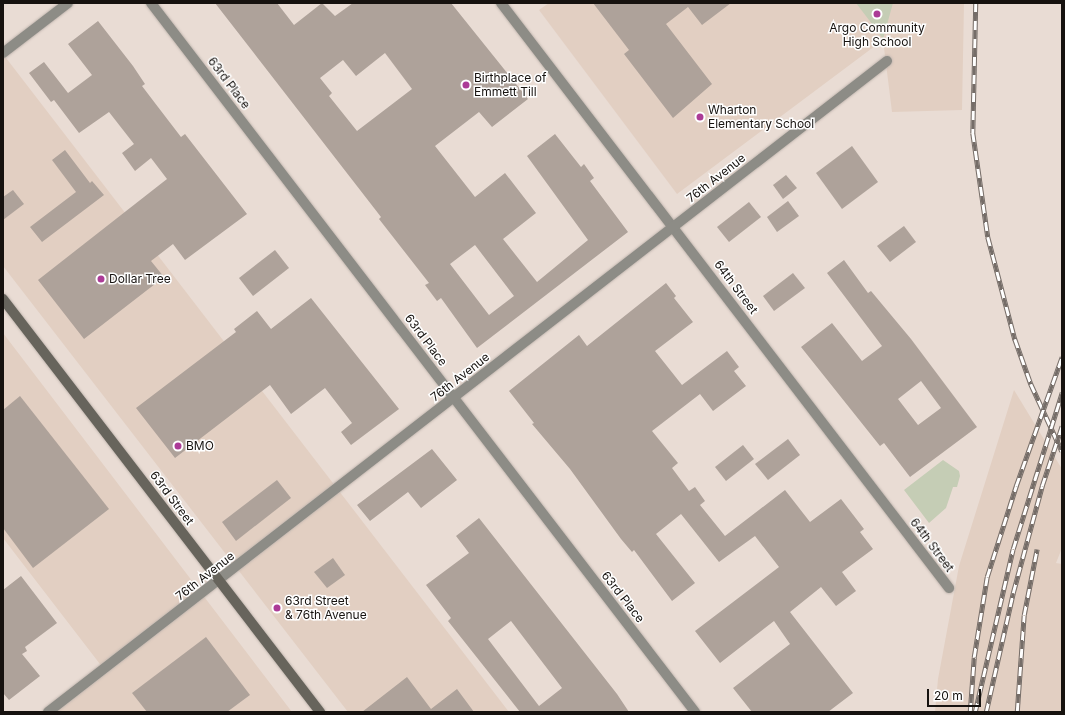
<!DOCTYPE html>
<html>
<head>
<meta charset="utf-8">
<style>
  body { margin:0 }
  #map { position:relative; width:1065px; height:715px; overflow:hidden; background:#e9dcd4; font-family:Inter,sans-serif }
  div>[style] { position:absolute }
  .built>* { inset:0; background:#e2cfc2 }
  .green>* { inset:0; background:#c5cdb5 }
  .building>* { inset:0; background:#aea29a }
  .roads { filter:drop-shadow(0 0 1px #c3b8b1) drop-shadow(0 0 1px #c3b8b1) }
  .minor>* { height:10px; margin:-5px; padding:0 5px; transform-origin:5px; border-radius:5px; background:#8d8c86 }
  .secondary>* { height:10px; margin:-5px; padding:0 5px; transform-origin:5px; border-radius:5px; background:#67645c }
  .rail>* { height:4.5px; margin-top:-2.25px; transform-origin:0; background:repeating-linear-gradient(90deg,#fff 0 9px,#756d68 0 18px); box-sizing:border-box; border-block:1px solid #756d68 }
  .dots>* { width:11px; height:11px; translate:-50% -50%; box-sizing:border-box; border:2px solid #fff; border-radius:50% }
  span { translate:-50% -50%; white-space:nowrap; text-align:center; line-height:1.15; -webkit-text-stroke:3px #fff; paint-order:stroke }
  .poi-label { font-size:12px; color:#16120f }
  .left { translate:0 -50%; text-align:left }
  .street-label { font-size:12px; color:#16120f }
  .frame { position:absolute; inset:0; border:4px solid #16120f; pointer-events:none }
  .scale { position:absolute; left:927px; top:689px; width:54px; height:18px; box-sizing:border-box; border:2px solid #16120f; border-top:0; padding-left:5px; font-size:12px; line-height:14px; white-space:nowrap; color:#16120f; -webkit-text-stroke:3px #fff; paint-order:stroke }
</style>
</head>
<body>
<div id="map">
  <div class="built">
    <div style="clip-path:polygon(549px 3px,964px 3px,962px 110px,892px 112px,883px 40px,677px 194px,539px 10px)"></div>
    <div style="clip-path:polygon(3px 54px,509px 712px,348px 712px,3px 266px)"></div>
    <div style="clip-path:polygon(3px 333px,292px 712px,43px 712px,103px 668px,3px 538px)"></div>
    <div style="clip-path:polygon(1014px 390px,1062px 469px,1062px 548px,1056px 563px,1062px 564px,1062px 712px,935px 712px,938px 679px,959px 566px)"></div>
  </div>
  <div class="green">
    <div style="clip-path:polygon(856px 3px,893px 3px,883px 39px,872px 24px)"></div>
    <div style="clip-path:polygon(943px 460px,959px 471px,960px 476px,957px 487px,953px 487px,946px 508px,929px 523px,904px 490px)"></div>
  </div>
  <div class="building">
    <div style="clip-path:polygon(evenodd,215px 3px,277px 3px,294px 25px,322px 3px,335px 16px,353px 3px,451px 3px,528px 99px,492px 127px,479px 112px,435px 146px,475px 197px,505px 173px,536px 213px,503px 239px,537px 282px,588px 240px,527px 156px,555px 134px,581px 167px,584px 164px,594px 178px,590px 181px,628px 232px,477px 348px,441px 298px,437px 301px,425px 285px,429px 283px,379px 219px,381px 217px,215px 3px,385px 53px,412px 89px,357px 131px,329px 96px,332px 93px,320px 78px,343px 60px,356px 76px,385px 53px,215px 3px,475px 245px,514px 296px,489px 315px,450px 264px,475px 245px)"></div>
    <div style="clip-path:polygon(593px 3px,731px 3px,702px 25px,688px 7px,666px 24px,712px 84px,673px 118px,624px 54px,629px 50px)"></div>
    <div style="clip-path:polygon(98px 21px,133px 66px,145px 84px,142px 86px,158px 107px,181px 137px,185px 134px,247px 214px,185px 260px,173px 244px,151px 261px,164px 277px,84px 339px,38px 280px,167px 179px,151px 158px,135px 171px,122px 153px,134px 144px,109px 112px,79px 133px,54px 100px,51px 102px,29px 73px,44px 62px,68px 93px,92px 75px,68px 44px)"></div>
    <div style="clip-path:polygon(852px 146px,878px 182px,842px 209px,816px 173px)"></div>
    <div style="clip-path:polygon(65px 150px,90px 183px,92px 181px,104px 195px,42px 242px,30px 227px,76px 192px,52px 160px)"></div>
    <div style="clip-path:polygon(786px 175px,797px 188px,783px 199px,773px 185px)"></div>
    <div style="clip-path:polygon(13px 190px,24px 204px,3px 220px,3px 197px)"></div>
    <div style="clip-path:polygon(788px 201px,799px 216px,777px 232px,767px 217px)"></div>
    <div style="clip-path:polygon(749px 202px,761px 217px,729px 242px,717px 227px)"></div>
    <div style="clip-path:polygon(904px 226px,916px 242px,890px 262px,877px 246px)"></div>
    <div style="clip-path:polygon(275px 250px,289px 268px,253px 296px,239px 278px)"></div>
    <div style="clip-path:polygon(evenodd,844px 260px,868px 293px,871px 291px,911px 339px,977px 427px,910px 477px,884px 443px,880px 446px,801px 347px,832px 323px,862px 361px,882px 346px,827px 273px,844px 260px,921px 381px,941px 408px,918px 425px,898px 399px,921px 381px)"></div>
    <div style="clip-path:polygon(793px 273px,805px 288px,774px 311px,763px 296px)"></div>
    <div style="clip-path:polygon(666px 283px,676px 296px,674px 298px,693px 322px,655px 351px,682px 385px,727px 351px,739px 367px,734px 371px,746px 386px,713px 411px,700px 394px,652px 431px,678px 463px,672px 468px,689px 491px,695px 487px,705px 501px,700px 505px,725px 536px,785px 490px,810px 522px,841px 499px,864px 529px,860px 532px,873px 549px,842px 572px,856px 591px,836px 606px,821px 587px,790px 612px,853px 693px,828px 712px,752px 712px,733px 688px,790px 644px,774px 621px,720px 663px,695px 631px,779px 567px,755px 536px,719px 562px,681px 514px,656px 534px,695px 583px,672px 601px,634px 550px,632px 552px,621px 539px,570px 469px,532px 424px,534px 423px,509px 391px,579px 335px,587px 346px)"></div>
    <div style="clip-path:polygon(311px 298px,399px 409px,351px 445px,341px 432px,352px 423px,325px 388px,291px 414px,270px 385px,175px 458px,136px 408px,236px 332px,234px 329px,257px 311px,271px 329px)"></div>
    <div style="clip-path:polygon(20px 396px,109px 509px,33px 568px,3px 528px,3px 410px)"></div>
    <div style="clip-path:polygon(788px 439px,800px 455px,768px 480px,755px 464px)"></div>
    <div style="clip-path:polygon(743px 445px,754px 459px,726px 481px,715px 467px)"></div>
    <div style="clip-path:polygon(432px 449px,457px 480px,421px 508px,408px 492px,370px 521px,357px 505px)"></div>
    <div style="clip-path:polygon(277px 480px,291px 498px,236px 541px,222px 522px)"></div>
    <div style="clip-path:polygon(evenodd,479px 518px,617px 694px,629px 712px,520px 712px,448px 621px,451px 618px,426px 585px,469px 553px,456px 536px,479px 518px,511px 621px,562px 688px,539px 706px,488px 639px,511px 621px)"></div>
    <div style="clip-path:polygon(333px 558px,345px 575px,327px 588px,314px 572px)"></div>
    <div style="clip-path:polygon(21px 576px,57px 623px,25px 647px,27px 651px,22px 654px,40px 676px,9px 700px,3px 693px,3px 590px)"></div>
    <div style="clip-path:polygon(206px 637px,250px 695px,227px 712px,147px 712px,132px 693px)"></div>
    <div style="clip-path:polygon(407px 677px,431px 709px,457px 689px,474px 712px,362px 712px)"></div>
  </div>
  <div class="roads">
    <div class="minor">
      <div style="left:151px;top:3px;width:894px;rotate:52.5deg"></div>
      <div style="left:501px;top:3px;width:737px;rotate:52.55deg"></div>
      <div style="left:3px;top:53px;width:82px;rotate:-37.6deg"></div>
      <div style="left:48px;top:712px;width:1062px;rotate:-37.81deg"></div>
    </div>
    <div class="secondary">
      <div style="left:3px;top:299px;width:521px;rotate:52.49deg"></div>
    </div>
  </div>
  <div class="rail">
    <div style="left:976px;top:3px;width:130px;rotate:91.3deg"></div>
    <div style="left:973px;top:133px;width:105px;rotate:81.8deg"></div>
    <div style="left:988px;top:237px;width:106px;rotate:75.2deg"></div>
    <div style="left:1015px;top:339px;width:48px;rotate:70.4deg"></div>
    <div style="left:1031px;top:384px;width:74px;rotate:65.2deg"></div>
    <div style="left:970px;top:712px;width:55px;rotate:-85.8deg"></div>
    <div style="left:974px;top:657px;width:81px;rotate:-80.8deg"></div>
    <div style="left:987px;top:577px;width:96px;rotate:-72.3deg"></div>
    <div style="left:1016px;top:486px;width:137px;rotate:-70.4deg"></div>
    <div style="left:975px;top:712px;width:167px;rotate:-76.9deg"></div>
    <div style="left:1013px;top:549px;width:164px;rotate:-72.6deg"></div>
    <div style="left:986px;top:712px;width:122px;rotate:-77.2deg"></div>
    <div style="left:1013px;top:593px;width:111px;rotate:-74.8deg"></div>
    <div style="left:1042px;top:486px;width:63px;rotate:-71.6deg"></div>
    <div style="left:1017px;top:712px;width:97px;rotate:-85.9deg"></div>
    <div style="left:1024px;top:615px;width:67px;rotate:-78.9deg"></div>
  </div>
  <div class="dots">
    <div style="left:877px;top:14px;background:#ac3b97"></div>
    <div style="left:466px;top:85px;background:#ac3b97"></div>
    <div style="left:700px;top:117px;background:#ac3b97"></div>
    <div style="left:101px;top:279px;background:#ac3b97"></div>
    <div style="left:178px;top:446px;background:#ac3b97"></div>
    <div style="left:277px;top:608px;background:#ac3b97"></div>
  </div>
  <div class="poi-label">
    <span style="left:877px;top:35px">Argo Community<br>High School</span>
    <span class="left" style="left:474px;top:85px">Birthplace of<br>Emmett Till</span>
    <span class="left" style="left:708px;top:117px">Wharton<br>Elementary School</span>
    <span class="left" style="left:109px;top:279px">Dollar Tree</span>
    <span class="left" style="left:186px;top:446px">BMO</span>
    <span class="left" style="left:285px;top:608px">63rd Street<br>&amp; 76th Avenue</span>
  </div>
  <div class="street-label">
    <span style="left:229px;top:83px;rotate:53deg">63rd Place</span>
    <span style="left:716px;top:178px;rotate:-38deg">76th Avenue</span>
    <span style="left:736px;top:287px;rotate:53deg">64th Street</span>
    <span style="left:426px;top:340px;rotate:53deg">63rd Place</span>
    <span style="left:460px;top:377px;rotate:-38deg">76th Avenue</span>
    <span style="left:172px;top:498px;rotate:53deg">63rd Street</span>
    <span style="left:932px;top:545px;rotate:53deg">64th Street</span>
    <span style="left:205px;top:576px;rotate:-38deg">76th Avenue</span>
    <span style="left:623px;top:597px;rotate:52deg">63rd Place</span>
  </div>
  <div class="frame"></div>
  <div class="scale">20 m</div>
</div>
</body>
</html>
